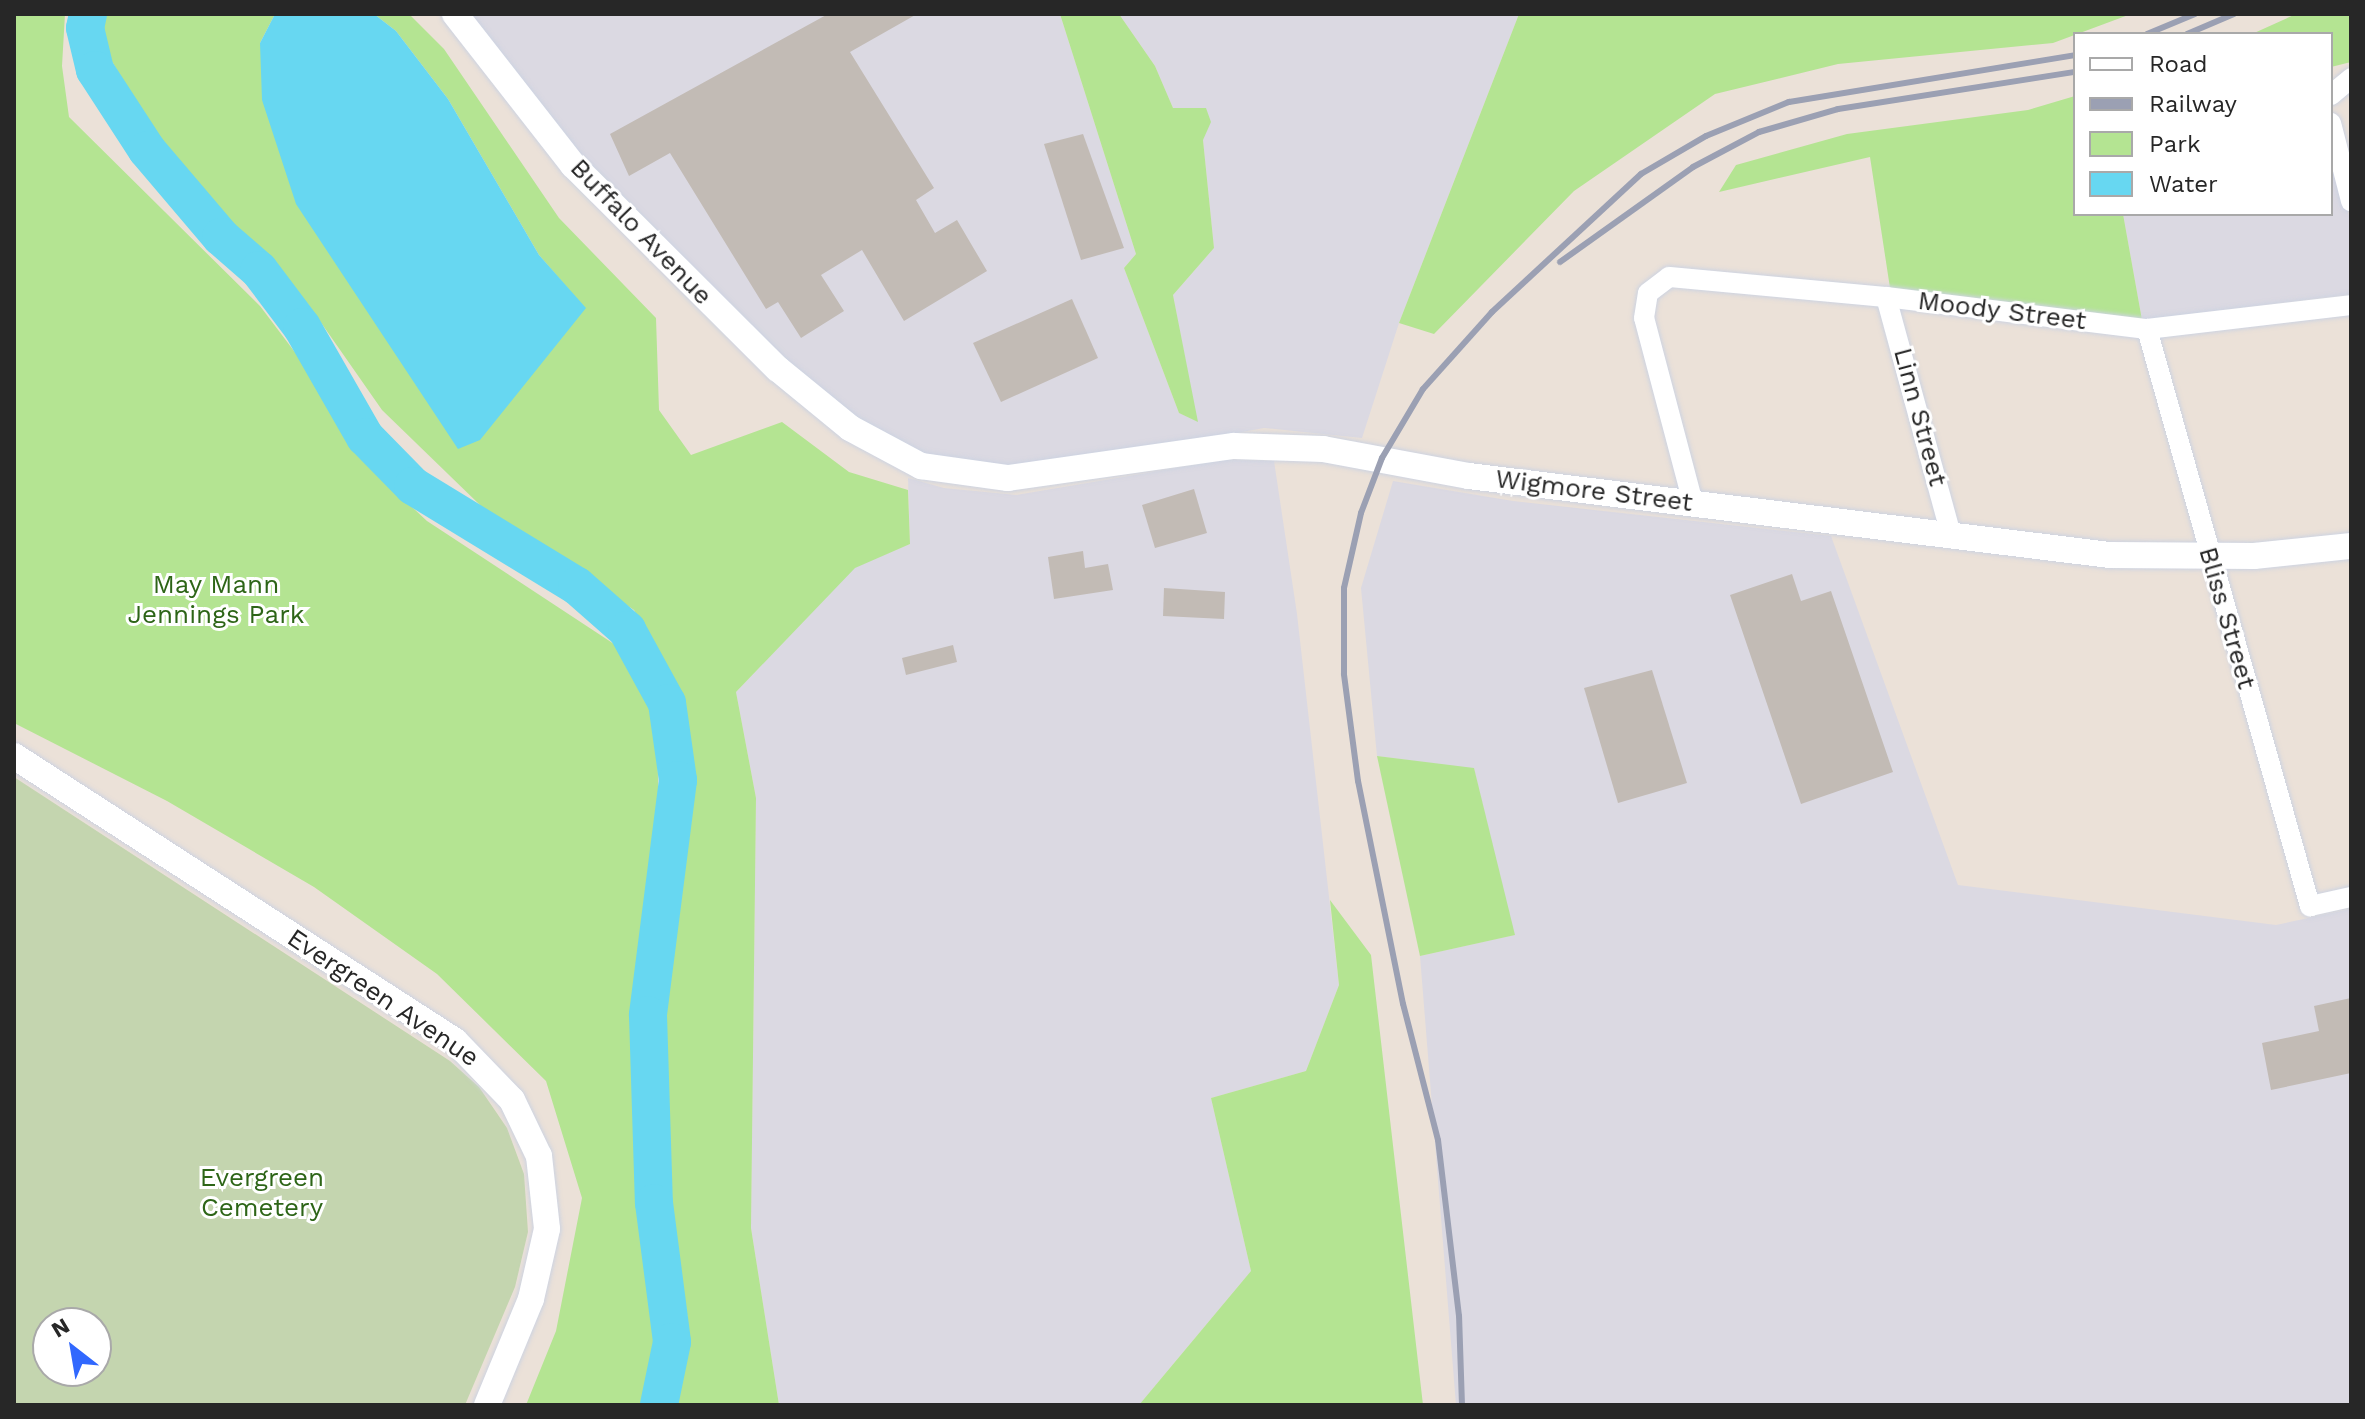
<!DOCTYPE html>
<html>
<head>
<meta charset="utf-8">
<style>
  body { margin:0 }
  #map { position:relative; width:2365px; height:1419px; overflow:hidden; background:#ebe1d8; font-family:"Work Sans",sans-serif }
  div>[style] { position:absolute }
  .industrial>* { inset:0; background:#dbd9e2 }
  .green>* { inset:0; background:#b4e492 }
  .cemetery>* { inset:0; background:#c4d5af }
  .water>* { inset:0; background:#67d7f1 }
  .river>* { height:38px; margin:-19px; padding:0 19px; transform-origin:19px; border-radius:19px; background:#67d7f1 }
  .building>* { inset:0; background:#c2bbb5 }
  .roads { filter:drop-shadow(0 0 2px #cdd3e1) drop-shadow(0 0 2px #cdd3e1) }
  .minor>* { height:20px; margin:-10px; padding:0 10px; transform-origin:10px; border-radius:10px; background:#fff }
  .tertiary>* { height:26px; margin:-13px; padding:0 13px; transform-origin:13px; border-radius:13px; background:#fff }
  .rail>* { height:6px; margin:-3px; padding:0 3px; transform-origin:3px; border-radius:3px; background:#9ba0b3 }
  span { translate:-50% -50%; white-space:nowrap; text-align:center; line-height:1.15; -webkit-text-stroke:6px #fff; paint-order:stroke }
  .street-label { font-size:26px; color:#272727 }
  .park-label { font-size:26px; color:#2d6517 }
  .frame { position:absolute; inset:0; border:16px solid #272727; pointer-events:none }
  .legend { position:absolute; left:2073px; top:32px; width:260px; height:184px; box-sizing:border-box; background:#fff; border:2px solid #a9a9a9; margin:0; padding:10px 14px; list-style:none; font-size:24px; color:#272727 }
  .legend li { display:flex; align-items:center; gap:16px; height:40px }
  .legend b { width:40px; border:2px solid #a9a9a9 }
  .north { position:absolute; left:32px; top:1307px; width:80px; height:80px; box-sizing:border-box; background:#fff; border:2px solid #a9a9a9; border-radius:50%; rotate:329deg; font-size:22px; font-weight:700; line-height:32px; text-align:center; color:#272727 }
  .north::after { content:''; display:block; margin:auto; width:28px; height:36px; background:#3168fe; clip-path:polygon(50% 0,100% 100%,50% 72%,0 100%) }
</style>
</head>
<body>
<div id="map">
  <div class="industrial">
    <div style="clip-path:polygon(470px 14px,1060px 14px,1136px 254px,1124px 268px,1179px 413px,1197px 421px,1173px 295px,1214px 248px,1203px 140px,1206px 108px,1173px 108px,1155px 66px,1119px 14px,1519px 14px,1399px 323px,1362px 438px,1264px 428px,1046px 467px,955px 465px,912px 451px,864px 426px,791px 367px,581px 155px)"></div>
    <div style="clip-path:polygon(2331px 154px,2351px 223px,2351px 294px,2142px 320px,2123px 214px,2331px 214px)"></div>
    <div style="clip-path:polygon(1224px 460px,1274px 461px,1297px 614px,1339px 985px,1306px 1071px,1211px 1098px,1251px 1271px,1139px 1405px,779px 1405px,751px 1228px,756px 798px,736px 692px,855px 567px,910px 544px,908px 478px,944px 488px,1016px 495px)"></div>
    <div style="clip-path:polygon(1393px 481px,1513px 501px,1831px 536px,1958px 885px,2276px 925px,2351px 909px,2351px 1405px,1456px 1405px,1420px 956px,1514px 935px,1474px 769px,1377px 756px,1361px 588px)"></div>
  </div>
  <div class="green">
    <div style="clip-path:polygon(14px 14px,65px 14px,62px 66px,69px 117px,260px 306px,328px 396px,369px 467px,427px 521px,614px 644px,657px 717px,659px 842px,633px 1023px,638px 1150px,657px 1324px,641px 1405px,526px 1405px,556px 1331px,582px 1198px,546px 1081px,437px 974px,314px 887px,167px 801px,14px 723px)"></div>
    <div style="clip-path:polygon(103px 14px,275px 14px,260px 43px,585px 308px,539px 255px,448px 99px,396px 31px,374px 14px,409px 14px,444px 49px,559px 218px,656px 318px,659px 410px,691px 455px,782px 422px,849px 472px,908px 490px,910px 544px,855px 568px,736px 692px,756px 798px,751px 1228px,779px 1405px,669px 1405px,688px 1321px,669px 1189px,662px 1016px,691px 783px,680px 693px,634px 610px,481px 506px,382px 410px,308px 304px,233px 228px,154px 134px,106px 51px,98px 19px)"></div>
    <div style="clip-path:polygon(1060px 14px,1119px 14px,1155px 66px,1173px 108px,1206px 108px,1211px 122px,1203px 140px,1214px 248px,1173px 295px,1198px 422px,1179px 413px,1124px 268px,1136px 254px)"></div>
    <div style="clip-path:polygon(1519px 14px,2131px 14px,2053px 43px,1838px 64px,1715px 94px,1574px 191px,1434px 334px,1399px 323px)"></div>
    <div style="clip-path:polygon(2296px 14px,2351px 14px,2351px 62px,2331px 67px,2331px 34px,2252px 34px)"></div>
    <div style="clip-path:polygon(2075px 96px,2075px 214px,2123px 214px,2142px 320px,1890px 288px,1870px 157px,1719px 192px,1736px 165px,1847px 134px,2028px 110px)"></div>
    <div style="clip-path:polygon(1377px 756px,1474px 768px,1515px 935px,1420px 956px)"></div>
    <div style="clip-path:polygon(1330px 900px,1371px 955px,1423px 1405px,1139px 1405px,1251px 1271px,1211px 1098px,1306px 1071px,1339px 985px)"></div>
  </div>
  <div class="cemetery">
    <div style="clip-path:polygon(evenodd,14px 777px,450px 1061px,479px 1087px,507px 1128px,524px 1174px,528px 1232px,515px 1287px,465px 1405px,14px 1405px,14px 777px,48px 1323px,96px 1323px,96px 1371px,48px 1371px,48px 1323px)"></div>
  </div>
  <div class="water">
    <div style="clip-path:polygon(275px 14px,374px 14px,396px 31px,448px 99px,539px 255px,586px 308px,480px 440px,458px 449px,296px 204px,262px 100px,260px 43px)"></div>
  </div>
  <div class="river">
    <div style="left:88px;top:14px;width:14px;rotate:102deg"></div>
    <div style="left:85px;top:28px;width:43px;rotate:76.6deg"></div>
    <div style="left:95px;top:70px;width:95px;rotate:57deg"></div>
    <div style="left:147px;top:150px;width:114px;rotate:49.6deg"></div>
    <div style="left:221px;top:237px;width:50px;rotate:41deg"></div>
    <div style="left:259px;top:270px;width:71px;rotate:53deg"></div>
    <div style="left:302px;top:327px;width:127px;rotate:60.2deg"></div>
    <div style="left:365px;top:437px;width:69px;rotate:45.6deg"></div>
    <div style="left:413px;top:486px;width:192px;rotate:31.4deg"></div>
    <div style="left:577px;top:586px;width:67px;rotate:41.3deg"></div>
    <div style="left:627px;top:630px;width:83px;rotate:61.3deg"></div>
    <div style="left:667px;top:703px;width:78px;rotate:81.9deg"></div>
    <div style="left:678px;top:780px;width:237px;rotate:97.3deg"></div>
    <div style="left:648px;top:1015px;width:188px;rotate:88.2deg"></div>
    <div style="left:654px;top:1203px;width:140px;rotate:82.6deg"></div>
    <div style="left:672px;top:1342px;width:64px;rotate:101.7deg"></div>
  </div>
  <div class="building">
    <div style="clip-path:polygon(828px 14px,917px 14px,850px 52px,934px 188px,916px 200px,935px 233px,957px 220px,987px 271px,904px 321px,862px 250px,821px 275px,844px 311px,801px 338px,778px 302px,766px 309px,670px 153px,629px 176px,610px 134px)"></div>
    <div style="clip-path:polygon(1083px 134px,1124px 248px,1081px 260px,1044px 144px)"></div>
    <div style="clip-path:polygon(1072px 299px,1098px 358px,1001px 402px,973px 343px)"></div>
    <div style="clip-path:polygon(1194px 489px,1207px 533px,1155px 548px,1142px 505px)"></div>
    <div style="clip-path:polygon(1083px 551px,1085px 568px,1108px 564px,1113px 590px,1054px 599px,1048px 557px)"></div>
    <div style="clip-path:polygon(1792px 574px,1801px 601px,1831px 591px,1893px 772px,1801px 804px,1730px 595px)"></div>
    <div style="clip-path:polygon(1164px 588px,1225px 592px,1224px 619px,1163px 616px)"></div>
    <div style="clip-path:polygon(953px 645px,957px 662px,906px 675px,902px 658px)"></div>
    <div style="clip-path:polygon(1652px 670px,1687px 783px,1618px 803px,1584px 688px)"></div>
    <div style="clip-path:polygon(2351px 998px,2351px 1073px,2271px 1090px,2262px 1043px,2319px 1031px,2314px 1006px)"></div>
  </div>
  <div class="roads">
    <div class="minor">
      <div style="left:2331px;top:95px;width:26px;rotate:-40deg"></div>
      <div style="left:2331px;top:123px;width:81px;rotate:75.6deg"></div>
      <div style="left:1886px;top:297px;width:250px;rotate:74.7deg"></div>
      <div style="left:2147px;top:329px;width:600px;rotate:74.23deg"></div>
      <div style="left:2310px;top:906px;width:42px;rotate:-12.4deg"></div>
      <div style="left:1693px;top:503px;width:191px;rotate:-104.8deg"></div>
      <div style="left:1644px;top:318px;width:25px;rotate:-81deg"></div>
      <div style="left:1648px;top:293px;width:26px;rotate:-37deg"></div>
      <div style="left:1669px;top:277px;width:218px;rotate:5.3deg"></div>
      <div style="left:1886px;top:297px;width:263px;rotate:7deg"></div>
      <div style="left:2147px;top:329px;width:205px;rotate:-6.7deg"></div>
    </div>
    <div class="tertiary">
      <div style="left:455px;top:14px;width:192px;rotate:52deg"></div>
      <div style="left:573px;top:165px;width:289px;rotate:44.9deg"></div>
      <div style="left:778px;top:369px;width:93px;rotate:39.3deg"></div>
      <div style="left:850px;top:428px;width:81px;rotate:28.2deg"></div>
      <div style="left:921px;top:466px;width:88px;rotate:7.9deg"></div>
      <div style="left:1008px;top:478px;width:228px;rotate:-8.1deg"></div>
      <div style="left:1234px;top:446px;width:89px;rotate:1.9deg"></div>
      <div style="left:1323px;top:449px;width:148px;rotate:10.5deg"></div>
      <div style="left:1469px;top:476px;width:646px;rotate:7.03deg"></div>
      <div style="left:2110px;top:555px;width:144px;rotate:0.4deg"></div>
      <div style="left:2254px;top:556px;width:98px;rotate:-5.9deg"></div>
      <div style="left:14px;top:756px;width:525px;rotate:32.87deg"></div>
      <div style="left:455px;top:1041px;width:82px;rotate:46deg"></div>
      <div style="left:512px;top:1100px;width:62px;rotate:64.3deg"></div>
      <div style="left:539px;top:1156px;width:73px;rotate:83.7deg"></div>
      <div style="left:547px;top:1229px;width:72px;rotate:102.9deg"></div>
      <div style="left:531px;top:1299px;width:115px;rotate:112.5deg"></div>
    </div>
  </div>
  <div class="rail">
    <div style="left:2147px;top:34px;width:52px;rotate:-22.6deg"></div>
    <div style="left:2187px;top:34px;width:51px;rotate:-23.1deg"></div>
    <div style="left:1560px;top:262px;width:163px;rotate:-35.5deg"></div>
    <div style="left:1693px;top:167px;width:75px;rotate:-27.9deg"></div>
    <div style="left:1759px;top:132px;width:82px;rotate:-16.2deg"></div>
    <div style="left:1838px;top:109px;width:240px;rotate:-8.9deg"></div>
    <div style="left:1462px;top:1405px;width:89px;rotate:-91.9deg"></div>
    <div style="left:1459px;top:1316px;width:177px;rotate:-96.8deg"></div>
    <div style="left:1438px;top:1140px;width:140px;rotate:-104.4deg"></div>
    <div style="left:1403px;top:1004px;width:227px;rotate:-101.4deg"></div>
    <div style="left:1358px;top:781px;width:108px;rotate:-97.5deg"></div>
    <div style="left:1344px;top:674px;width:86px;rotate:-90deg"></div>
    <div style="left:1344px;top:588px;width:77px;rotate:-77.2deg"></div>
    <div style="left:1361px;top:513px;width:59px;rotate:-69.1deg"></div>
    <div style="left:1382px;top:458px;width:80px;rotate:-59.3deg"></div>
    <div style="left:1423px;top:389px;width:103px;rotate:-48.1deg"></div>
    <div style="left:1492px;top:312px;width:203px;rotate:-42.8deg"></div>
    <div style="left:1641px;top:174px;width:75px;rotate:-30.3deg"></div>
    <div style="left:1706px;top:136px;width:90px;rotate:-22.3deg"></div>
    <div style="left:1789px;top:102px;width:290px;rotate:-9.3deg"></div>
  </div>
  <div class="street-label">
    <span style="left:641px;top:232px;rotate:46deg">Buffalo Avenue</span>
    <span style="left:2002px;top:311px;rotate:7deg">Moody Street</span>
    <span style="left:1920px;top:417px;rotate:75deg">Linn Street</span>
    <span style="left:1594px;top:491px;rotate:7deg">Wigmore Street</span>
    <span style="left:2227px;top:618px;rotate:74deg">Bliss Street</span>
    <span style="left:383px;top:998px;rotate:34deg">Evergreen Avenue</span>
  </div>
  <div class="park-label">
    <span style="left:216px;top:600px">May Mann<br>Jennings Park</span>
    <span style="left:262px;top:1193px">Evergreen<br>Cemetery</span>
  </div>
  <div class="frame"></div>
  <ul class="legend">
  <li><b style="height:10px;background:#fff"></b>Road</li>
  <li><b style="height:10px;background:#9ba0b3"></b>Railway</li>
  <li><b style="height:22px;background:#b4e492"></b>Park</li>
  <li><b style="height:22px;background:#67d7f1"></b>Water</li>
  </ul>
  <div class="north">N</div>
</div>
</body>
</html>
